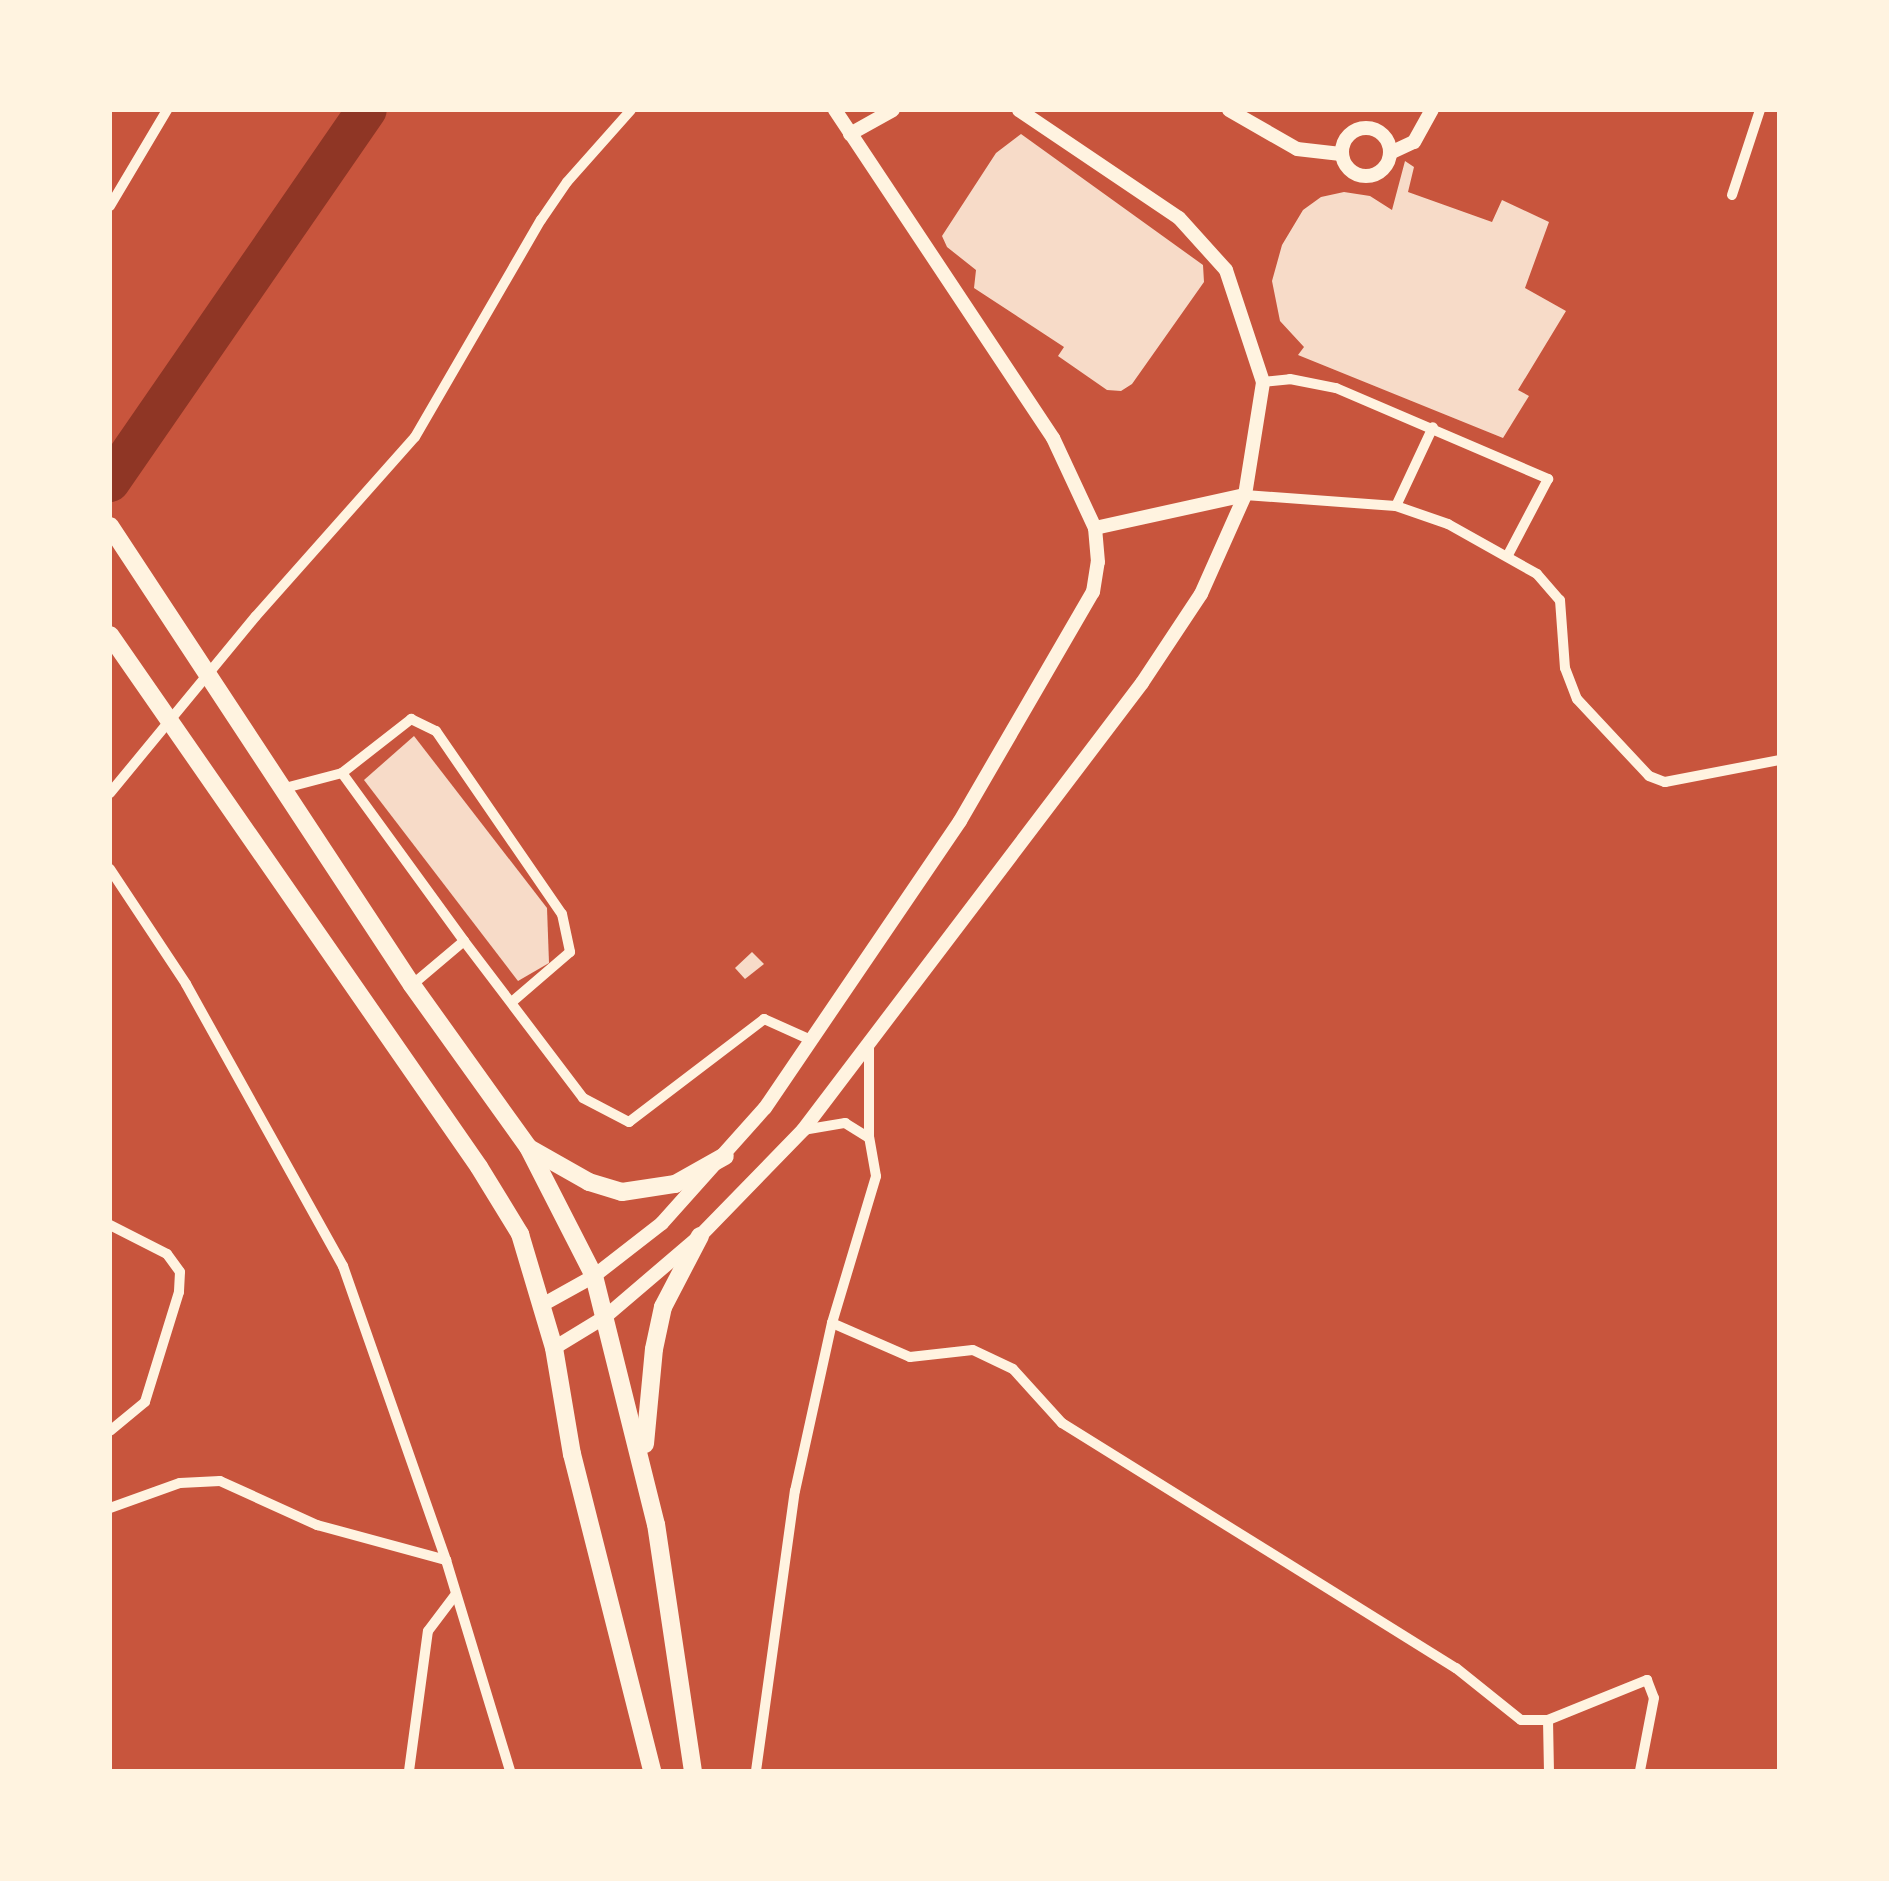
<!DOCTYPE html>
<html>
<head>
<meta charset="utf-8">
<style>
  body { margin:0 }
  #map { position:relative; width:1889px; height:1881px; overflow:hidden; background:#c8553d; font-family:"Times New Roman",serif }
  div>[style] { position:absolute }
  .river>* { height:40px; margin:-20px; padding:0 20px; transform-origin:20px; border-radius:20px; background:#8f3625 }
  .building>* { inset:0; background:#f7dbc8 }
  .minor>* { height:10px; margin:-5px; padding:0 5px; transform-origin:5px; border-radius:5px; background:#fff3e0 }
  .tertiary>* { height:14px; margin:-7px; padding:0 7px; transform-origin:7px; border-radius:7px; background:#fff3e0 }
  .tertiary>.ring { margin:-7px; padding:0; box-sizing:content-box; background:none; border:14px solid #fff3e0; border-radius:50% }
  .primary>* { height:18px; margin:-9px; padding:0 9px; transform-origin:9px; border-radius:9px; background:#fff3e0 }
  span { translate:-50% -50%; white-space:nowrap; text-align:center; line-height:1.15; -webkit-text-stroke:10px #fff3e0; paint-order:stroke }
  .frame { position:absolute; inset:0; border:112px solid #fff3e0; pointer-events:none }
</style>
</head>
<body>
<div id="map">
  <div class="river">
    <div style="left:110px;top:482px;width:452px;rotate:-55.4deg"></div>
  </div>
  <div class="building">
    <div style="clip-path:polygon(1021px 134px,1203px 265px,1204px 282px,1132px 384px,1121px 391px,1107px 390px,1058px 356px,1064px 347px,974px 288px,976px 270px,947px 247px,942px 236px,996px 153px)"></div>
    <div style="clip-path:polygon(1405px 161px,1414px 167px,1408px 192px,1492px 222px,1502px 200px,1549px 222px,1525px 288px,1566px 311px,1518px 390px,1529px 396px,1503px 438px,1298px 355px,1304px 347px,1280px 321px,1272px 281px,1282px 245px,1303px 210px,1321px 197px,1344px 192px,1370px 196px,1392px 210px)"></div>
    <div style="clip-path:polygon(414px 736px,547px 908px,549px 963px,518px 981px,364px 780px)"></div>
    <div style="clip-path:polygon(752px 952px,764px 964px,745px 979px,735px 968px)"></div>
  </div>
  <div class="minor">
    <div style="left:1732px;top:195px;width:89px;rotate:-71.8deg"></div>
    <div style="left:110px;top:206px;width:112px;rotate:-59.3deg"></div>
    <div style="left:1263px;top:382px;width:27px;rotate:-6deg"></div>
    <div style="left:1290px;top:379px;width:47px;rotate:11.1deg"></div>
    <div style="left:1336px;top:388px;width:231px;rotate:23.2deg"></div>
    <div style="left:1548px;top:479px;width:86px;rotate:117.8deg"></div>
    <div style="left:1245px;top:495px;width:151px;rotate:4.2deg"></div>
    <div style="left:1396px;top:506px;width:55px;rotate:19.1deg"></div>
    <div style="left:1448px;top:524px;width:102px;rotate:29.3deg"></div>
    <div style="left:1537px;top:574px;width:35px;rotate:49deg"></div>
    <div style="left:1560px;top:600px;width:68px;rotate:85.8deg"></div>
    <div style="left:1565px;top:668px;width:33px;rotate:69deg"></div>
    <div style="left:1577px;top:699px;width:105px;rotate:46.9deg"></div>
    <div style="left:1649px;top:776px;width:17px;rotate:21deg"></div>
    <div style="left:1665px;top:782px;width:116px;rotate:-10.9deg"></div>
    <div style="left:1396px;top:506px;width:87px;rotate:-64.9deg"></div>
    <div style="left:342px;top:773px;width:88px;rotate:-38deg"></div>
    <div style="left:411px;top:719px;width:28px;rotate:26deg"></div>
    <div style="left:436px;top:731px;width:222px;rotate:55.5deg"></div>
    <div style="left:562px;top:914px;width:39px;rotate:78deg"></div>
    <div style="left:570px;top:952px;width:75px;rotate:139.3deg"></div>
    <div style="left:285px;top:788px;width:59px;rotate:-14.7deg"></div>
    <div style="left:342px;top:773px;width:208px;rotate:54deg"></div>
    <div style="left:464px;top:941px;width:68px;rotate:139.8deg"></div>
    <div style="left:110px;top:793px;width:229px;rotate:-50.5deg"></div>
    <div style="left:256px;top:616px;width:239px;rotate:-48.4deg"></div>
    <div style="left:415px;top:437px;width:251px;rotate:-59.9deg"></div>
    <div style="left:541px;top:220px;width:46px;rotate:-55.6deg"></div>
    <div style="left:567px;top:182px;width:96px;rotate:-48.4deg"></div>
    <div style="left:110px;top:869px;width:138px;rotate:56.5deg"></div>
    <div style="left:186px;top:984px;width:323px;rotate:60.9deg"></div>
    <div style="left:343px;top:1266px;width:312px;rotate:70.7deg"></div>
    <div style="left:446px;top:1560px;width:220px;rotate:73.1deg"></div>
    <div style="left:464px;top:941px;width:197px;rotate:52.8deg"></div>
    <div style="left:583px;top:1098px;width:52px;rotate:27.6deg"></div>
    <div style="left:629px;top:1122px;width:170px;rotate:-37.3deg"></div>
    <div style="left:764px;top:1019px;width:51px;rotate:24.1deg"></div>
    <div style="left:803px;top:1130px;width:43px;rotate:-9.5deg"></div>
    <div style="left:845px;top:1123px;width:28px;rotate:32deg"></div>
    <div style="left:110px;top:1225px;width:64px;rotate:27deg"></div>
    <div style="left:167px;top:1254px;width:22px;rotate:54deg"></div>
    <div style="left:180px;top:1272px;width:20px;rotate:93deg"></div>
    <div style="left:179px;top:1292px;width:115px;rotate:107.2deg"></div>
    <div style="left:145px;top:1402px;width:45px;rotate:140.4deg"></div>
    <div style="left:832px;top:1323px;width:85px;rotate:23.6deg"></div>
    <div style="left:910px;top:1357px;width:63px;rotate:-6.3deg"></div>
    <div style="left:973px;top:1350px;width:44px;rotate:25.4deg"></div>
    <div style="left:1013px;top:1369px;width:73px;rotate:47.8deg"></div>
    <div style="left:1062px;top:1423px;width:464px;rotate:31.9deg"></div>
    <div style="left:1456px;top:1668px;width:83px;rotate:38.7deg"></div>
    <div style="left:1521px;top:1720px;width:27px"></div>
    <div style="left:1548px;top:1720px;width:107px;rotate:-22deg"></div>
    <div style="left:1647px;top:1680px;width:19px;rotate:69deg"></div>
    <div style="left:1654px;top:1698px;width:74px;rotate:100.9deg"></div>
    <div style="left:110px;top:1508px;width:74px;rotate:-19.7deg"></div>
    <div style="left:180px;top:1483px;width:40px;rotate:-2.9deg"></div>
    <div style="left:220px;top:1481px;width:107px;rotate:24.4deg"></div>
    <div style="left:317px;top:1525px;width:134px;rotate:15.2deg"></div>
    <div style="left:1548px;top:1720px;width:51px;rotate:88.9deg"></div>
    <div style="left:409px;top:1771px;width:141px;rotate:-82.3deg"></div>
    <div style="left:428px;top:1631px;width:46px;rotate:-52.9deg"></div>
    <div style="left:756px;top:1771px;width:283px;rotate:-82.1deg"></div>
    <div style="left:795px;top:1491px;width:172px;rotate:-77.6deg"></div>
    <div style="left:832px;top:1323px;width:153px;rotate:-73.3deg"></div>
    <div style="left:876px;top:1176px;width:39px;rotate:-100deg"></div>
    <div style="left:869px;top:1138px;width:92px;rotate:-90deg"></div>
  </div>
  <div class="tertiary">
    <div style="left:1229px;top:110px;width:78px;rotate:29.8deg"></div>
    <div style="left:1297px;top:149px;width:44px;rotate:6.5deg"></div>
    <div class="ring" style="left:1342px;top:128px;width:34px;height:34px"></div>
    <div style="left:850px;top:134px;width:49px;rotate:-29.2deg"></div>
    <div style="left:1390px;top:153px;width:26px;rotate:-25deg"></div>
    <div style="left:1414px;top:142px;width:37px;rotate:-61deg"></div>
    <div style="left:1095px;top:528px;width:154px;rotate:-12.4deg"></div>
    <div style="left:542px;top:1305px;width:60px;rotate:-29.1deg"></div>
    <div style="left:594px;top:1276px;width:86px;rotate:-37.9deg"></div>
    <div style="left:662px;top:1223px;width:154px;rotate:-48.2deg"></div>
    <div style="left:765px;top:1108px;width:347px;rotate:-55.8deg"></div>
    <div style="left:960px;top:821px;width:265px;rotate:-59.9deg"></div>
    <div style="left:1093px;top:592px;width:30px;rotate:-81deg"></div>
    <div style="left:1098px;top:562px;width:34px;rotate:-95deg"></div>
    <div style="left:1095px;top:528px;width:99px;rotate:-115deg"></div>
    <div style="left:1053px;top:438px;width:394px;rotate:-123.6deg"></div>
    <div style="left:554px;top:1348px;width:60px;rotate:-31.3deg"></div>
    <div style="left:605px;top:1317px;width:125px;rotate:-40.5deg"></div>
    <div style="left:700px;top:1236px;width:148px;rotate:-45.8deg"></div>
    <div style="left:803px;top:1130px;width:561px;rotate:-52.82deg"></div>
    <div style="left:1142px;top:683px;width:107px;rotate:-56.5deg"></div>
    <div style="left:1201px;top:594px;width:108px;rotate:-66deg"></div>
    <div style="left:1245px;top:495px;width:114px;rotate:-80.9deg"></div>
    <div style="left:1263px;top:382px;width:118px;rotate:-108.3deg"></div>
    <div style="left:1226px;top:270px;width:70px;rotate:-132.1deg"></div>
    <div style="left:1179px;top:218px;width:193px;rotate:-146deg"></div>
  </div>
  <div class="primary">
    <div style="left:110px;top:526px;width:549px;rotate:56.66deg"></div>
    <div style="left:412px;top:985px;width:199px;rotate:54.4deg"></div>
    <div style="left:528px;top:1147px;width:145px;rotate:62.9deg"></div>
    <div style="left:594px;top:1276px;width:256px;rotate:76deg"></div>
    <div style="left:656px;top:1524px;width:250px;rotate:81.5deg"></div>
    <div style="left:110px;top:635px;width:647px;rotate:55.25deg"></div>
    <div style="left:479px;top:1167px;width:79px;rotate:58.5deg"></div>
    <div style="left:520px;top:1234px;width:119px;rotate:73.4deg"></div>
    <div style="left:554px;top:1348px;width:108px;rotate:80.4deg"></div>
    <div style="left:572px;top:1454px;width:327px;rotate:75.8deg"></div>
    <div style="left:529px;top:1148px;width:69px;rotate:29.5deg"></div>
    <div style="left:589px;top:1182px;width:34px;rotate:17deg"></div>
    <div style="left:622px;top:1192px;width:54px;rotate:-8.6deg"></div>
    <div style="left:675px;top:1184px;width:57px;rotate:-29.2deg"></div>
    <div style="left:645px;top:1444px;width:95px;rotate:-84.6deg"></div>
    <div style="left:654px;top:1349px;width:43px;rotate:-77.9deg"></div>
    <div style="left:663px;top:1307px;width:80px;rotate:-62.5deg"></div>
  </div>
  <div class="frame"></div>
</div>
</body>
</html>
